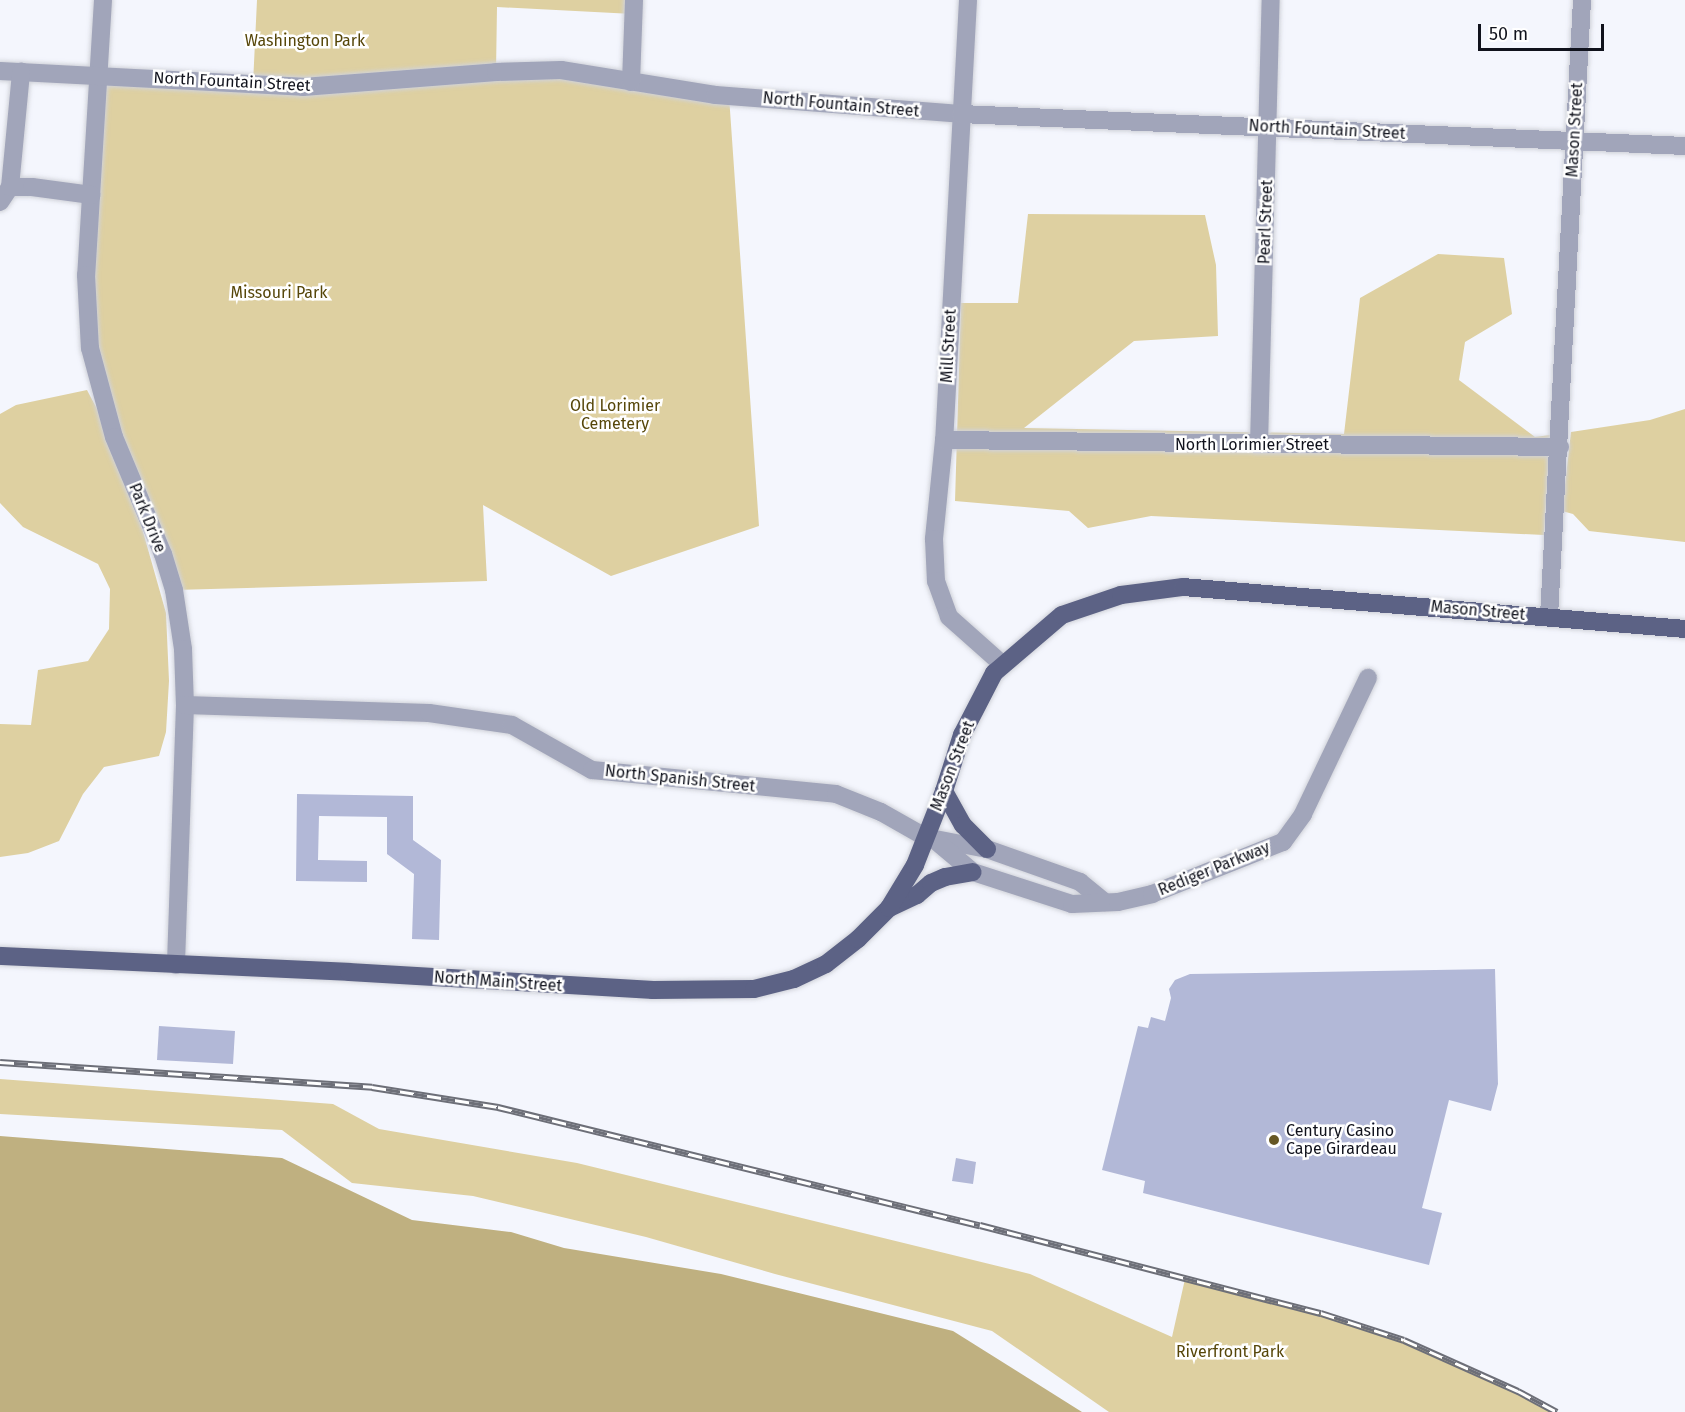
<!DOCTYPE html>
<html>
<head>
<meta charset="utf-8">
<style>
  body { margin:0 }
  #map { position:relative; width:1685px; height:1412px; overflow:hidden; background:#f4f6fd; font-family:"Fira Sans",sans-serif }
  div>[style] { position:absolute }
  .green>* { inset:0; background:#ded0a1 }
  .water>* { inset:0; background:#bfb080 }
  .building>* { inset:0; background:#b2b8d7 }
  .roads { filter:drop-shadow(0 0 2px #d0d2d9) drop-shadow(0 0 2px #d0d2d9) }
  .minor>* { height:18px; margin:-9px; padding:0 9px; transform-origin:9px; border-radius:9px; background:#a1a5ba }
  .major>* { height:18px; margin:-9px; padding:0 9px; transform-origin:9px; border-radius:9px; background:#5c6285 }
  .rail>* { height:7px; margin-top:-3.5px; transform-origin:0; background:repeating-linear-gradient(90deg,#fff 0 14px,#6d6f78 0 28px); box-sizing:border-box; border-block:2px solid #6d6f78 }
  .dots>* { width:16px; height:16px; translate:-50% -50%; box-sizing:border-box; border:3px solid #fff; border-radius:50% }
  span { translate:-50% -50%; white-space:nowrap; text-align:center; line-height:1.15; -webkit-text-stroke:5px #fff; paint-order:stroke }
  .park-label { font-size:16px; color:#564609 }
  .street-label { font-size:16px; color:#10121c }
  .poi-label { font-size:16px; color:#10121c }
  .left { translate:0 -50%; text-align:left }
  .scale { position:absolute; left:1478px; top:24px; width:126px; height:27px; box-sizing:border-box; border:3px solid #10121c; border-top:0; padding-left:8px; font-size:18px; line-height:21px; white-space:nowrap; color:#10121c; -webkit-text-stroke:4px #fff; paint-order:stroke }
</style>
</head>
<body>
<div id="map">
  <div class="green">
    <div style="clip-path:polygon(257px 0,634px 0,633px 14px,497px 7px,496px 72px,561px 70px,729px 96px,759px 526px,611px 576px,483px 505px,487px 581px,174px 590px,90px 348px,100px 75px,253px 84px)"></div>
    <div style="clip-path:polygon(1028px 214px,1205px 215px,1216px 265px,1218px 336px,1134px 341px,1024px 428px,1344px 434px,1360px 298px,1438px 254px,1504px 258px,1512px 314px,1465px 342px,1459px 380px,1535px 437px,1550px 435px,1544px 535px,1151px 516px,1088px 528px,1069px 511px,955px 501px,961px 303px,1018px 303px)"></div>
    <div style="clip-path:polygon(87px 390px,104px 422px,140px 521px,166px 613px,169px 681px,166px 732px,159px 756px,104px 767px,83px 794px,59px 841px,28px 853px,0 857px,0 724px,31px 725px,38px 670px,88px 661px,109px 629px,110px 589px,98px 564px,23px 527px,0 503px,0 414px,16px 405px)"></div>
    <div style="clip-path:polygon(1685px 409px,1685px 542px,1589px 531px,1573px 514px,1562px 511px,1571px 432px,1650px 420px)"></div>
    <div style="clip-path:polygon(0 1079px,333px 1104px,379px 1129px,577px 1163px,1030px 1274px,1172px 1337px,1185px 1279px,1203px 1282px,1321px 1313px,1404px 1340px,1471px 1370px,1552px 1412px,1109px 1412px,992px 1331px,775px 1274px,646px 1237px,473px 1196px,352px 1183px,282px 1130px,0 1114px)"></div>
  </div>
  <div class="water">
    <div style="clip-path:polygon(0 1136px,282px 1158px,412px 1220px,511px 1232px,564px 1248px,721px 1274px,953px 1331px,1082px 1412px,0 1412px)"></div>
  </div>
  <div class="building">
    <div style="clip-path:polygon(297px 794px,413px 796px,413px 840px,441px 860px,439px 940px,412px 939px,414px 874px,387px 854px,387px 817px,319px 816px,318px 860px,367px 861px,367px 882px,296px 881px)"></div>
    <div style="clip-path:polygon(1495px 969px,1498px 1084px,1491px 1111px,1449px 1100px,1422px 1208px,1442px 1213px,1429px 1265px,1143px 1193px,1145px 1181px,1102px 1170px,1138px 1026px,1148px 1028px,1151px 1017px,1165px 1021px,1171px 998px,1169px 989px,1175px 980px,1190px 974px)"></div>
    <div style="clip-path:polygon(159px 1026px,235px 1031px,233px 1064px,157px 1060px)"></div>
    <div style="clip-path:polygon(956px 1158px,976px 1162px,973px 1184px,952px 1181px)"></div>
  </div>
  <div class="roads">
    <div class="minor">
      <div style="left:103px;top:0;width:276px;rotate:93.5deg"></div>
      <div style="left:86px;top:275px;width:73px;rotate:86.9deg"></div>
      <div style="left:90px;top:348px;width:92px;rotate:74.9deg"></div>
      <div style="left:114px;top:437px;width:127px;rotate:67.3deg"></div>
      <div style="left:163px;top:554px;width:38px;rotate:73deg"></div>
      <div style="left:174px;top:590px;width:60px;rotate:81.3deg"></div>
      <div style="left:183px;top:649px;width:56px;rotate:88deg"></div>
      <div style="left:185px;top:705px;width:260px;rotate:92deg"></div>
      <div style="left:968px;top:0;width:441px;rotate:93.1deg"></div>
      <div style="left:944px;top:440px;width:100px;rotate:95.8deg"></div>
      <div style="left:934px;top:539px;width:42px;rotate:87.3deg"></div>
      <div style="left:936px;top:581px;width:38px;rotate:70deg"></div>
      <div style="left:949px;top:617px;width:72px;rotate:41.6deg"></div>
      <div style="left:0;top:71px;width:303px;rotate:3deg"></div>
      <div style="left:303px;top:87px;width:194px;rotate:-4.4deg"></div>
      <div style="left:496px;top:72px;width:65px;rotate:-1.8deg"></div>
      <div style="left:561px;top:70px;width:156px;rotate:9.2deg"></div>
      <div style="left:715px;top:95px;width:247px;rotate:4.4deg"></div>
      <div style="left:961px;top:114px;width:725px;rotate:2.53deg"></div>
      <div style="left:631px;top:82px;width:82px;rotate:-87.9deg"></div>
      <div style="left:10px;top:187px;width:116px;rotate:-84.5deg"></div>
      <div style="left:0;top:202px;width:18px;rotate:-56deg"></div>
      <div style="left:10px;top:187px;width:22px"></div>
      <div style="left:32px;top:187px;width:60px;rotate:7.7deg"></div>
      <div style="left:944px;top:440px;width:616px;rotate:0.65deg"></div>
      <div style="left:1259px;top:444px;width:444px;rotate:-88.5deg"></div>
      <div style="left:1549px;top:616px;width:617px;rotate:-86.93deg"></div>
      <div style="left:185px;top:705px;width:244px;rotate:1.9deg"></div>
      <div style="left:429px;top:713px;width:84px;rotate:8.2deg"></div>
      <div style="left:512px;top:725px;width:92px;rotate:29.4deg"></div>
      <div style="left:592px;top:770px;width:245px;rotate:5.6deg"></div>
      <div style="left:836px;top:794px;width:48px;rotate:21.8deg"></div>
      <div style="left:881px;top:812px;width:51px;rotate:29.6deg"></div>
      <div style="left:925px;top:837px;width:63px;rotate:11deg"></div>
      <div style="left:987px;top:849px;width:99px;rotate:19.5deg"></div>
      <div style="left:1080px;top:882px;width:32px;rotate:39deg"></div>
      <div style="left:936px;top:841px;width:48px;rotate:40deg"></div>
      <div style="left:973px;top:872px;width:104px;rotate:17.9deg"></div>
      <div style="left:1072px;top:904px;width:46px;rotate:-2.5deg"></div>
      <div style="left:1118px;top:902px;width:35px;rotate:-13deg"></div>
      <div style="left:1152px;top:894px;width:141px;rotate:-21.7deg"></div>
      <div style="left:1283px;top:842px;width:34px;rotate:-54deg"></div>
      <div style="left:1303px;top:814px;width:151px;rotate:-64.5deg"></div>
    </div>
    <div class="major">
      <div style="left:944px;top:791px;width:39px;rotate:61deg"></div>
      <div style="left:963px;top:825px;width:34px;rotate:45deg"></div>
      <div style="left:889px;top:908px;width:31px;rotate:-25deg"></div>
      <div style="left:917px;top:895px;width:18px;rotate:-41deg"></div>
      <div style="left:931px;top:883px;width:15px;rotate:-23deg"></div>
      <div style="left:945px;top:877px;width:28px;rotate:-10deg"></div>
      <div style="left:0;top:956px;width:349px;rotate:2.6deg"></div>
      <div style="left:349px;top:972px;width:305px;rotate:3.4deg"></div>
      <div style="left:653px;top:990px;width:101px;rotate:-0.6deg"></div>
      <div style="left:754px;top:989px;width:41px;rotate:-14deg"></div>
      <div style="left:794px;top:979px;width:35px;rotate:-25deg"></div>
      <div style="left:826px;top:964px;width:41px;rotate:-38deg"></div>
      <div style="left:858px;top:939px;width:44px;rotate:-45deg"></div>
      <div style="left:889px;top:908px;width:50px;rotate:-58.8deg"></div>
      <div style="left:915px;top:865px;width:79px;rotate:-68.6deg"></div>
      <div style="left:944px;top:791px;width:59px;rotate:-72.2deg"></div>
      <div style="left:962px;top:735px;width:70px;rotate:-62.7deg"></div>
      <div style="left:994px;top:673px;width:89px;rotate:-40.5deg"></div>
      <div style="left:1062px;top:615px;width:62px;rotate:-18.7deg"></div>
      <div style="left:1121px;top:595px;width:63px;rotate:-7.4deg"></div>
      <div style="left:1183px;top:587px;width:504px;rotate:4.78deg"></div>
    </div>
  </div>
  <div class="rail">
    <div style="left:0;top:1062px;width:373px;rotate:3.8deg"></div>
    <div style="left:372px;top:1087px;width:128px;rotate:9deg"></div>
    <div style="left:498px;top:1107px;width:496px;rotate:13.8deg"></div>
    <div style="left:980px;top:1225px;width:352px;rotate:14.5deg"></div>
    <div style="left:1321px;top:1313px;width:87px;rotate:18deg"></div>
    <div style="left:1404px;top:1340px;width:125px;rotate:24.1deg"></div>
    <div style="left:1518px;top:1391px;width:44px;rotate:28.3deg"></div>
  </div>
  <div class="dots">
    <div style="left:1274px;top:1140px;background:#665724"></div>
  </div>
  <div class="park-label">
    <span style="left:305px;top:41px">Washington Park</span>
    <span style="left:279px;top:293px">Missouri Park</span>
    <span style="left:615px;top:415px">Old Lorimier<br>Cemetery</span>
    <span style="left:1230px;top:1352px">Riverfront Park</span>
  </div>
  <div class="street-label">
    <span style="left:232px;top:82px;rotate:3deg">North Fountain Street</span>
    <span style="left:841px;top:105px;rotate:5deg">North Fountain Street</span>
    <span style="left:1327px;top:130px;rotate:3deg">North Fountain Street</span>
    <span style="left:1575px;top:130px;rotate:-87deg">Mason Street</span>
    <span style="left:1266px;top:222px;rotate:-88deg">Pearl Street</span>
    <span style="left:949px;top:346px;rotate:-87deg">Mill Street</span>
    <span style="left:1252px;top:445px">North Lorimier Street</span>
    <span style="left:147px;top:518px;rotate:68deg">Park Drive</span>
    <span style="left:1478px;top:611px;rotate:5deg">Mason Street</span>
    <span style="left:953px;top:766px;rotate:-69deg">Mason Street</span>
    <span style="left:680px;top:779px;rotate:6deg">North Spanish Street</span>
    <span style="left:1214px;top:869px;rotate:-22deg">Rediger Parkway</span>
    <span style="left:498px;top:982px;rotate:4deg">North Main Street</span>
  </div>
  <div class="poi-label">
    <span class="left" style="left:1286px;top:1140px">Century Casino<br>Cape Girardeau</span>
  </div>
  <div class="scale">50 m</div>
</div>
</body>
</html>
